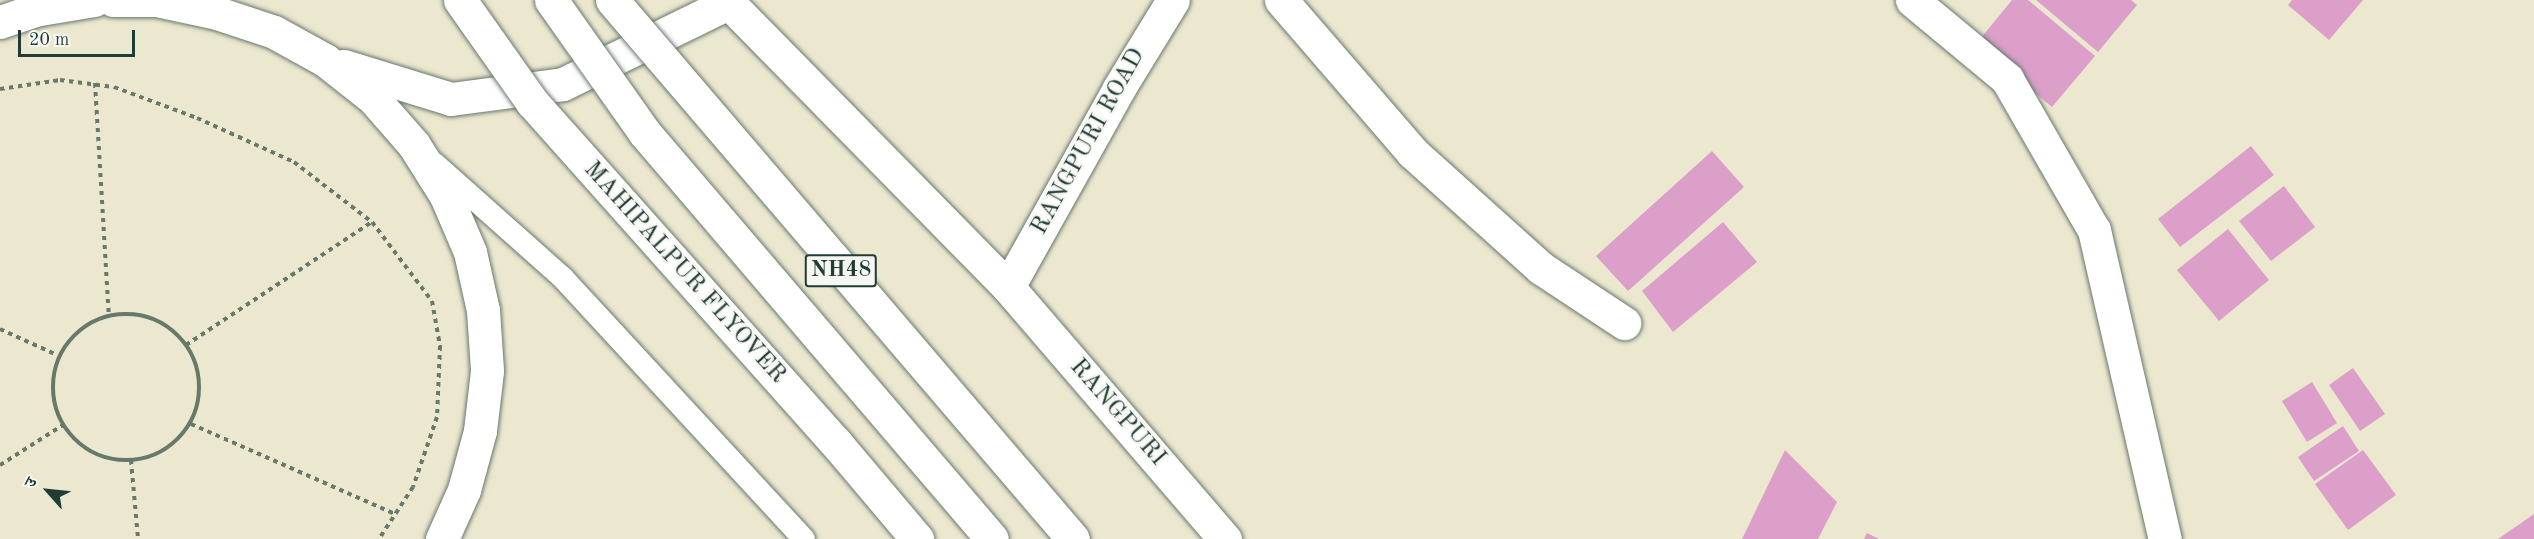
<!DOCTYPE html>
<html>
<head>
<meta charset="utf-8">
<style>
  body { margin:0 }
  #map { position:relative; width:2534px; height:539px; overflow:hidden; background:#ece8d0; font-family:"Old Standard TT","Noto Serif Devanagari",serif }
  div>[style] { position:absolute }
  .building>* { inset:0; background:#db9fca }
  .path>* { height:4px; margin-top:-2px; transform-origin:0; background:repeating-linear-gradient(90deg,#67796b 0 4.5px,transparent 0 9px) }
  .path>.ring { margin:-2px; padding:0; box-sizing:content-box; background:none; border:4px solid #67796b; border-radius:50% }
  .roads { filter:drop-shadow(0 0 2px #67796b) drop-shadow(0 0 2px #67796b) }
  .service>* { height:22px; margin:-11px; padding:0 11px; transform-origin:11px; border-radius:11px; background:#fff }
  .minor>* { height:33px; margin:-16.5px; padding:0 16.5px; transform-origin:16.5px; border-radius:16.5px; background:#fff }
  .secondary>* { height:33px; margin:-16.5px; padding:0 16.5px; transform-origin:16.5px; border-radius:16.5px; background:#fff }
  .bridges { filter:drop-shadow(0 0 2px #67796b) drop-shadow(0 0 2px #67796b) }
  .motorway-bridge>* { height:33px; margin:-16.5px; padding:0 16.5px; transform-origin:16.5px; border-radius:16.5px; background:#fff }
  span { translate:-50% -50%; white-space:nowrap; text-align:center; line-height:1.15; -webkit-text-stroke:4.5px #f6f6f2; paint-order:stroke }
  .shield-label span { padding:2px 4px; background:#f6f6f2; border:2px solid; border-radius:4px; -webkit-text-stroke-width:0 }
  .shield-label { font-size:22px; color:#1f3d34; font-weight:700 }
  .street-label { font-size:24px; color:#1f3d34 }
  .north { position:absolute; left:18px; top:461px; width:60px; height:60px; -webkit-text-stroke:4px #f6f6f2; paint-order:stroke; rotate:297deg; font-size:16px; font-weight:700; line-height:24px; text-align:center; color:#1f3d34 }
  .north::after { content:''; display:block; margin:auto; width:21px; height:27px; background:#1f3d34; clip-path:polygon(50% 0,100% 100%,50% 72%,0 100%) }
  .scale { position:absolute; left:18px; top:30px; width:117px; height:27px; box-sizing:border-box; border:3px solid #1f3d34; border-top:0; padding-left:8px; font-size:18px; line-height:21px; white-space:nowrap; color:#1f3d34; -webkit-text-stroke:4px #f6f6f2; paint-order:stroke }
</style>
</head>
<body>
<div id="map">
  <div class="building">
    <div style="clip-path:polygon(2012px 0,2028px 0,2095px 56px,2052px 107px,1976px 44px)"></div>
    <div style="clip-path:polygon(2036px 0,2131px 0,2137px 5px,2098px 52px)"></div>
    <div style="clip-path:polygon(2292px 0,2363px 0,2329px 40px,2288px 5px)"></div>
    <div style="clip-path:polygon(2251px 146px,2274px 175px,2180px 247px,2158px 219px)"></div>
    <div style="clip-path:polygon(1712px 151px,1744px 187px,1628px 291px,1596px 256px)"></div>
    <div style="clip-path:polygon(2284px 186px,2315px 227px,2271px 261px,2239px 221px)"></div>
    <div style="clip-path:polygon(1723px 222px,1757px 262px,1673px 332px,1642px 291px)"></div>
    <div style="clip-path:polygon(2228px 229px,2269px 280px,2219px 321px,2177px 270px)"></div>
    <div style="clip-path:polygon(2353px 368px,2385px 414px,2360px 431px,2329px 385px)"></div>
    <div style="clip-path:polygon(2312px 382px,2337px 423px,2307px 442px,2282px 401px)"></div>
    <div style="clip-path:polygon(2343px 426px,2359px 451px,2314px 481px,2298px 457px)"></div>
    <div style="clip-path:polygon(1785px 450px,1837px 502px,1818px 539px,1742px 539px)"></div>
    <div style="clip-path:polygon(2363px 450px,2396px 495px,2348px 530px,2315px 484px)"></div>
    <div style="clip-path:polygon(2534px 514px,2534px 539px,2498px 539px)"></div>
    <div style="clip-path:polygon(1867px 533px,1879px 539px,1864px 539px)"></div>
  </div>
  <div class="path">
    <div style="left:95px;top:83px;width:233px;rotate:86.6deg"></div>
    <div style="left:0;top:89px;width:61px;rotate:-8.5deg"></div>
    <div style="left:60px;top:80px;width:54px;rotate:7.4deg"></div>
    <div style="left:114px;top:87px;width:89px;rotate:20.5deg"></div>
    <div style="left:197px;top:118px;width:107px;rotate:24.4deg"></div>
    <div style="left:294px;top:162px;width:98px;rotate:37.6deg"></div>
    <div style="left:372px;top:222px;width:99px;rotate:52.8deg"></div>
    <div style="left:432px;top:301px;width:46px;rotate:79.9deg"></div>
    <div style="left:440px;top:346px;width:71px;rotate:92.4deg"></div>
    <div style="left:437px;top:417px;width:74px;rotate:108.9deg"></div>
    <div style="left:413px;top:487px;width:62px;rotate:123.2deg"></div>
    <div class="ring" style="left:53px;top:314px;width:142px;height:142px"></div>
    <div style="left:0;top:329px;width:63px;rotate:24.5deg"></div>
    <div style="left:186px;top:345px;width:223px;rotate:-33.5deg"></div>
    <div style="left:191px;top:424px;width:225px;rotate:23.8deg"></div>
    <div style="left:131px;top:460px;width:79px;rotate:84.9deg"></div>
    <div style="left:0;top:465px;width:75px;rotate:-32.4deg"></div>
  </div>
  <div class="roads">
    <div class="service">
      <div style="left:435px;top:164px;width:171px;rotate:41.7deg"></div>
      <div style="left:563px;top:278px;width:355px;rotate:47.3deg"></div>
    </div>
    <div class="minor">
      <div style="left:1281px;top:0;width:201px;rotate:49.2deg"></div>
      <div style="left:1412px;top:152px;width:173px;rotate:42deg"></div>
      <div style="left:1541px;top:268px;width:100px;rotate:33.5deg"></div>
      <div style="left:1912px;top:0;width:124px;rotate:39.7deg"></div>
      <div style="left:2007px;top:79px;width:174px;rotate:60.1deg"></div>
      <div style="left:2094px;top:230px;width:317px;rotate:77.1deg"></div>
      <div style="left:1008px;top:287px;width:228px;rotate:-60.8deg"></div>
      <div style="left:1119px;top:88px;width:103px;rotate:-58.5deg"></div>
    </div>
    <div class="secondary">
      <div style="left:113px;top:0;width:44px"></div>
      <div style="left:157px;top:0;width:61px;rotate:12.2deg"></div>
      <div style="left:217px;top:13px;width:60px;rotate:18.4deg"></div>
      <div style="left:274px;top:32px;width:58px;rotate:28.8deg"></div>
      <div style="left:325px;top:60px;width:61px;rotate:38.4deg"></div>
      <div style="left:373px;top:98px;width:62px;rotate:48.9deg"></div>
      <div style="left:414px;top:145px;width:60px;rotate:57.9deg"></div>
      <div style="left:446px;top:196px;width:61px;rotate:66.8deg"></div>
      <div style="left:470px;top:252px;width:59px;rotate:77.4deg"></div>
      <div style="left:483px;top:310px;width:61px;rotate:86.2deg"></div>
      <div style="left:487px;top:371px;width:60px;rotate:96.7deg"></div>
      <div style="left:480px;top:431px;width:61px;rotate:105.2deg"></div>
      <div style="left:464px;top:490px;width:54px;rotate:114.2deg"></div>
      <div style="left:726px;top:0;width:402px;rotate:45.5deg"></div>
      <div style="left:1008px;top:287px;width:333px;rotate:49.3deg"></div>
      <div style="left:0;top:22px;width:36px;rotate:-19deg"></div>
      <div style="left:34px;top:10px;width:61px;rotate:-9.5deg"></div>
      <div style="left:344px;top:66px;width:112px;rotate:17.1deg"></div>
      <div style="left:451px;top:99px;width:113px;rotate:-7.6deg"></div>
      <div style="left:563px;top:84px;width:184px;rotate:-26.1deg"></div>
    </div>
  </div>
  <div class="bridges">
    <div class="motorway-bridge">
      <div style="left:460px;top:0;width:125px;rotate:54.8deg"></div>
      <div style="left:532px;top:102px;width:457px;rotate:48.3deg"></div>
      <div style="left:836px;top:443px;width:126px;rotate:49.8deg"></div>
      <div style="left:551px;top:0;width:161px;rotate:54.8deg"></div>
      <div style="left:644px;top:132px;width:535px;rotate:49.47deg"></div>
      <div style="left:612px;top:0;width:709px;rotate:49.46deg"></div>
    </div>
  </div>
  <div class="shield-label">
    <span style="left:841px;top:271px">NH48</span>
  </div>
  <div class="street-label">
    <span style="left:1089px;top:142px;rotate:-61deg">RANGPURI ROAD</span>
    <span style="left:684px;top:273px;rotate:48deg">MAHIPALPUR FLYOVER</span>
    <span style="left:1117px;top:413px;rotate:49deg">RANGPURI</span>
  </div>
  <div class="north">उ</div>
  <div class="scale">20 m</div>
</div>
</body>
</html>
